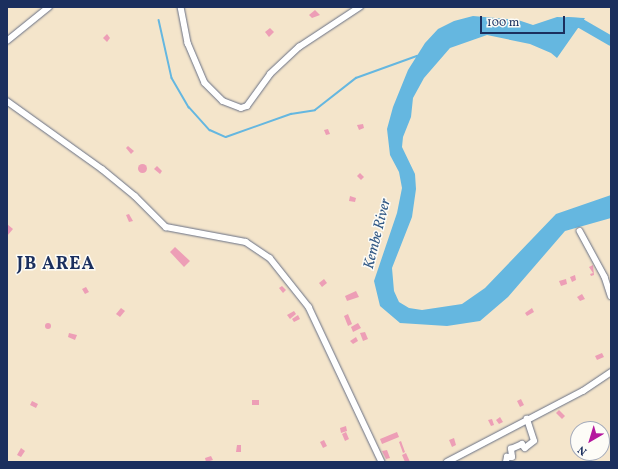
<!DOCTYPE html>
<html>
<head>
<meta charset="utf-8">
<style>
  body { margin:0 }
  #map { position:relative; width:618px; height:469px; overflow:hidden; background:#f4e5cb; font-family:Vollkorn,serif }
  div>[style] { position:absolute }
  .water>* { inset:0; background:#65b7e0 }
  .stream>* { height:1.5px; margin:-0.75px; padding:0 0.75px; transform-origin:0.75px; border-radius:0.75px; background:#65b7e0 }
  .river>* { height:10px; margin:-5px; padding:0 5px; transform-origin:5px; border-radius:5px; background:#65b7e0 }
  .building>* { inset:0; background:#ed9eb6 }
  .round { border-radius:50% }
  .roads { filter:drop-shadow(0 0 1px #676f84) drop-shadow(0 0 1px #676f84) }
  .minor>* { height:5.5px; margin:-2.75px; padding:0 2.75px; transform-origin:2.75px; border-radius:2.75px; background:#fff }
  span { translate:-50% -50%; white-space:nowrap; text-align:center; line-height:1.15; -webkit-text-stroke:3px #fdfcf7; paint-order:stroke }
  .water-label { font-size:15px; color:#315885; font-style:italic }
  .district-label { font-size:18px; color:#1b2f5e; font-weight:700; letter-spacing:1px }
  .frame { position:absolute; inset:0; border:8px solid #1b2f5e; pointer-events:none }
  .north { position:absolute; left:570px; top:421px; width:40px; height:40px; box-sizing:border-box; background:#fdfcf7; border:1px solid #a3aaba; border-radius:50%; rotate:218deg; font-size:11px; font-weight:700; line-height:16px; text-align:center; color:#1b2f5e }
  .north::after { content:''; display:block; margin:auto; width:14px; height:18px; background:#b5179e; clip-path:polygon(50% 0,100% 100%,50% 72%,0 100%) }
  .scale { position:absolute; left:480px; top:16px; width:85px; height:18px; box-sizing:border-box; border:2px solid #1b2f5e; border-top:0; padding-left:5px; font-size:12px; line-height:14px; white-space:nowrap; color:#1b2f5e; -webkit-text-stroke:3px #fdfcf7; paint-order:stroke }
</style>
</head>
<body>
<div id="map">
  <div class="water">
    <div style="clip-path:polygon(473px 16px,518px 20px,533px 25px,557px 17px,585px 18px,557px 58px,551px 53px,530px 44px,487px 35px,450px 48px,424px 78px,413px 98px,411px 117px,403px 137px,402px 147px,415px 174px,416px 189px,412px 217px,392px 268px,394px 291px,399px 302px,409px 308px,422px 310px,462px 304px,485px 288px,556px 214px,611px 195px,611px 218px,565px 231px,508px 297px,480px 321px,447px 326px,400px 323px,380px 306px,374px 281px,397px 213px,402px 188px,399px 172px,390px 155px,387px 129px,393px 107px,408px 70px,425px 43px,438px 29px,454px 21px)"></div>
  </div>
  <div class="stream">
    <div style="left:159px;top:20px;width:59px;rotate:77.4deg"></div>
    <div style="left:172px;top:78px;width:34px;rotate:60deg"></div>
    <div style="left:189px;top:107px;width:31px;rotate:48deg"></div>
    <div style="left:210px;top:130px;width:17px;rotate:24deg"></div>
    <div style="left:226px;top:137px;width:69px;rotate:-19.5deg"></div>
    <div style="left:291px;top:114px;width:24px;rotate:-9deg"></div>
    <div style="left:315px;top:110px;width:52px;rotate:-38deg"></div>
    <div style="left:356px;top:78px;width:65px;rotate:-19.8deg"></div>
  </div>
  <div class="river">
    <div style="left:568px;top:22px;width:12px;rotate:5deg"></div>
    <div style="left:580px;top:23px;width:36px;rotate:30deg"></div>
  </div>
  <div class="building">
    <div style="clip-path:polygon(315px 10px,320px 15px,312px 18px,309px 15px)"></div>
    <div style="clip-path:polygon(270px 28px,274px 32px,269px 37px,265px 32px)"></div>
    <div style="clip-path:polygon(107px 34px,110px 38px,107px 42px,103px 38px)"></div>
    <div style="clip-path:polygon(363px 124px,364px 128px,359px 130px,357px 125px)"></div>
    <div style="clip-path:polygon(328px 129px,330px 134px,326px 135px,324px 130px)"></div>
    <div style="clip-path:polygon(128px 146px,134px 151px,131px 154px,126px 148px)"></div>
    <div class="round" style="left:137.5px;top:163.5px;width:9px;height:9px"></div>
    <div style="clip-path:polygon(157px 166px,162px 171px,160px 174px,154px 169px)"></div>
    <div style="clip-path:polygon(360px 173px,364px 177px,361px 180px,357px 176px)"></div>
    <div style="clip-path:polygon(350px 196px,356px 198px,355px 202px,349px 201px)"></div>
    <div style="clip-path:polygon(129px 214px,133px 221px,129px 222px,126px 215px)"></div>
    <div style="clip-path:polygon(7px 224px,13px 229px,7px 236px)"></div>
    <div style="clip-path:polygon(175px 247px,190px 261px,184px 267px,170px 252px)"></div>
    <div style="clip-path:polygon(593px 265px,594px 275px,591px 276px,590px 274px,593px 273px,589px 267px)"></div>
    <div style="clip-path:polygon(575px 275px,576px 280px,572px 282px,570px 277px)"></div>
    <div style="clip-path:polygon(324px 279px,327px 283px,322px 287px,319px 283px)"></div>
    <div style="clip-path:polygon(566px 279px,567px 284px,561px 286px,559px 281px)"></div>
    <div style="clip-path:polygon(282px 286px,286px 290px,283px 293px,279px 288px)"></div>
    <div style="clip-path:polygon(86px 287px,89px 292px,85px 294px,82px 289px)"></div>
    <div style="clip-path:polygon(356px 291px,359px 297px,347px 301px,345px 296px)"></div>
    <div style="clip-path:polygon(582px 294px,585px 299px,580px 301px,577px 297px)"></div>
    <div style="clip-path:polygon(121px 308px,125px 311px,120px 317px,116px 314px)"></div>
    <div style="clip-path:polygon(532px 308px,534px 312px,527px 316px,525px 313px)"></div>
    <div style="clip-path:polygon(294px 311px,296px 314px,290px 319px,287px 315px)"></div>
    <div style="clip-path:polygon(348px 314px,352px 324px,348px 326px,344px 316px)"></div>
    <div style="clip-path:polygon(298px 315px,300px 319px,294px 322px,292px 319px)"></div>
    <div class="round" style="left:45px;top:323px;width:6px;height:6px"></div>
    <div style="clip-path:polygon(358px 323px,361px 328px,353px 332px,351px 327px)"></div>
    <div style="clip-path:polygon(365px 332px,368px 339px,363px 341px,360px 333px)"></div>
    <div style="clip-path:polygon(69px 333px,77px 335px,75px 340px,68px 337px)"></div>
    <div style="clip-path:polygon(356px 337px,358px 341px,353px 344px,350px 341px)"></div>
    <div style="clip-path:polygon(602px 353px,604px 357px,597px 360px,595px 356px)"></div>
    <div style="clip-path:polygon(521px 399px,524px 405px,520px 407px,517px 401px)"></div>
    <div style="clip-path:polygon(252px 400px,259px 400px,259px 405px,252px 405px)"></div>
    <div style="clip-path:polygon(32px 401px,38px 404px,36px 408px,30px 405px)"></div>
    <div style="clip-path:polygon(559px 410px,565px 416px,562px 419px,556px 413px)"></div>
    <div style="clip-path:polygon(500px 417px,503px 422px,499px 424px,496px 420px)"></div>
    <div style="clip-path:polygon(492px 419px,494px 425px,491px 426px,488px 420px)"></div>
    <div style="clip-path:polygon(346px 426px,347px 431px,341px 433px,340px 428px)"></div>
    <div style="clip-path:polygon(346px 432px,349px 439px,345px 441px,342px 434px)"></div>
    <div style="clip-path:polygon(397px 432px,399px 437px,382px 444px,380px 439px)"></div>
    <div style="clip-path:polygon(454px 438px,456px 445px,452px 447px,449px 440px)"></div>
    <div style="clip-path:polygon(324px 440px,327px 446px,323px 448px,320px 442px)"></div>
    <div style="clip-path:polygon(401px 441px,405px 452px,403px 453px,399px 442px)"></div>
    <div style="clip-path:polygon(237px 445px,241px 445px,241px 452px,236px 452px)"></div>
    <div style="clip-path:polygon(21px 448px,25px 451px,21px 457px,17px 455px)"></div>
    <div style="clip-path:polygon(387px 450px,390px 458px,386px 459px,382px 451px)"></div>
    <div style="clip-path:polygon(406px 453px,410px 462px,405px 462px,402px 455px)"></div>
    <div style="clip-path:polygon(211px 456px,213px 460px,206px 462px,205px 458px)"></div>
  </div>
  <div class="roads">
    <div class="minor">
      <div style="left:181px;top:7px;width:37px;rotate:79deg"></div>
      <div style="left:188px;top:43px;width:43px;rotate:67deg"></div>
      <div style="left:205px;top:83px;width:25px;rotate:45deg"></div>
      <div style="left:223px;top:101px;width:19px;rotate:21deg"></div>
      <div style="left:241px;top:108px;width:6px;rotate:-18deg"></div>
      <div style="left:247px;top:106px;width:39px;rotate:-54deg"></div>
      <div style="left:270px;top:74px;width:40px;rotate:-43deg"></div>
      <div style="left:299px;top:47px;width:73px;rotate:-33.3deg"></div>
      <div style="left:7px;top:41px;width:54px;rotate:-39deg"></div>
      <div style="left:7px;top:101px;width:117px;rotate:35.6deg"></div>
      <div style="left:102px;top:169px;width:43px;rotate:39.3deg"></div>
      <div style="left:135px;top:196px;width:44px;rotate:45deg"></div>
      <div style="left:166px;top:227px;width:81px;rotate:10.6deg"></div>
      <div style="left:246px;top:242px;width:29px;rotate:34deg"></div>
      <div style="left:270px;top:258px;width:63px;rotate:51.5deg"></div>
      <div style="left:309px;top:307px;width:171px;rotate:64.8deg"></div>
      <div style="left:580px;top:231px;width:52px;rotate:61.5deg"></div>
      <div style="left:605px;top:277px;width:20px;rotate:72deg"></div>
      <div style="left:447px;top:462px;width:153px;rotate:-27.6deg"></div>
      <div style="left:583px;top:391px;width:34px;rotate:-34deg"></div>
      <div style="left:506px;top:462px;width:5px;rotate:-79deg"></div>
      <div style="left:507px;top:457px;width:5px"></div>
      <div style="left:512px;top:457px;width:8px;rotate:-97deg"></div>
      <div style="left:511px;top:449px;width:12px;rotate:-24deg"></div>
      <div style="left:522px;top:444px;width:5px;rotate:53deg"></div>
      <div style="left:525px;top:448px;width:11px;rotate:-38deg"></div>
      <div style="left:534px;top:441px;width:23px;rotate:-108deg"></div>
    </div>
  </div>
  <div class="water-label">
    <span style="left:378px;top:234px;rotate:-76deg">Kembe River</span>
  </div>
  <div class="district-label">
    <span style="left:56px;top:265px">JB AREA</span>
  </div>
  <div class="frame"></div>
  <div class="north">N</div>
  <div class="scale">100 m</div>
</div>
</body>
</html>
